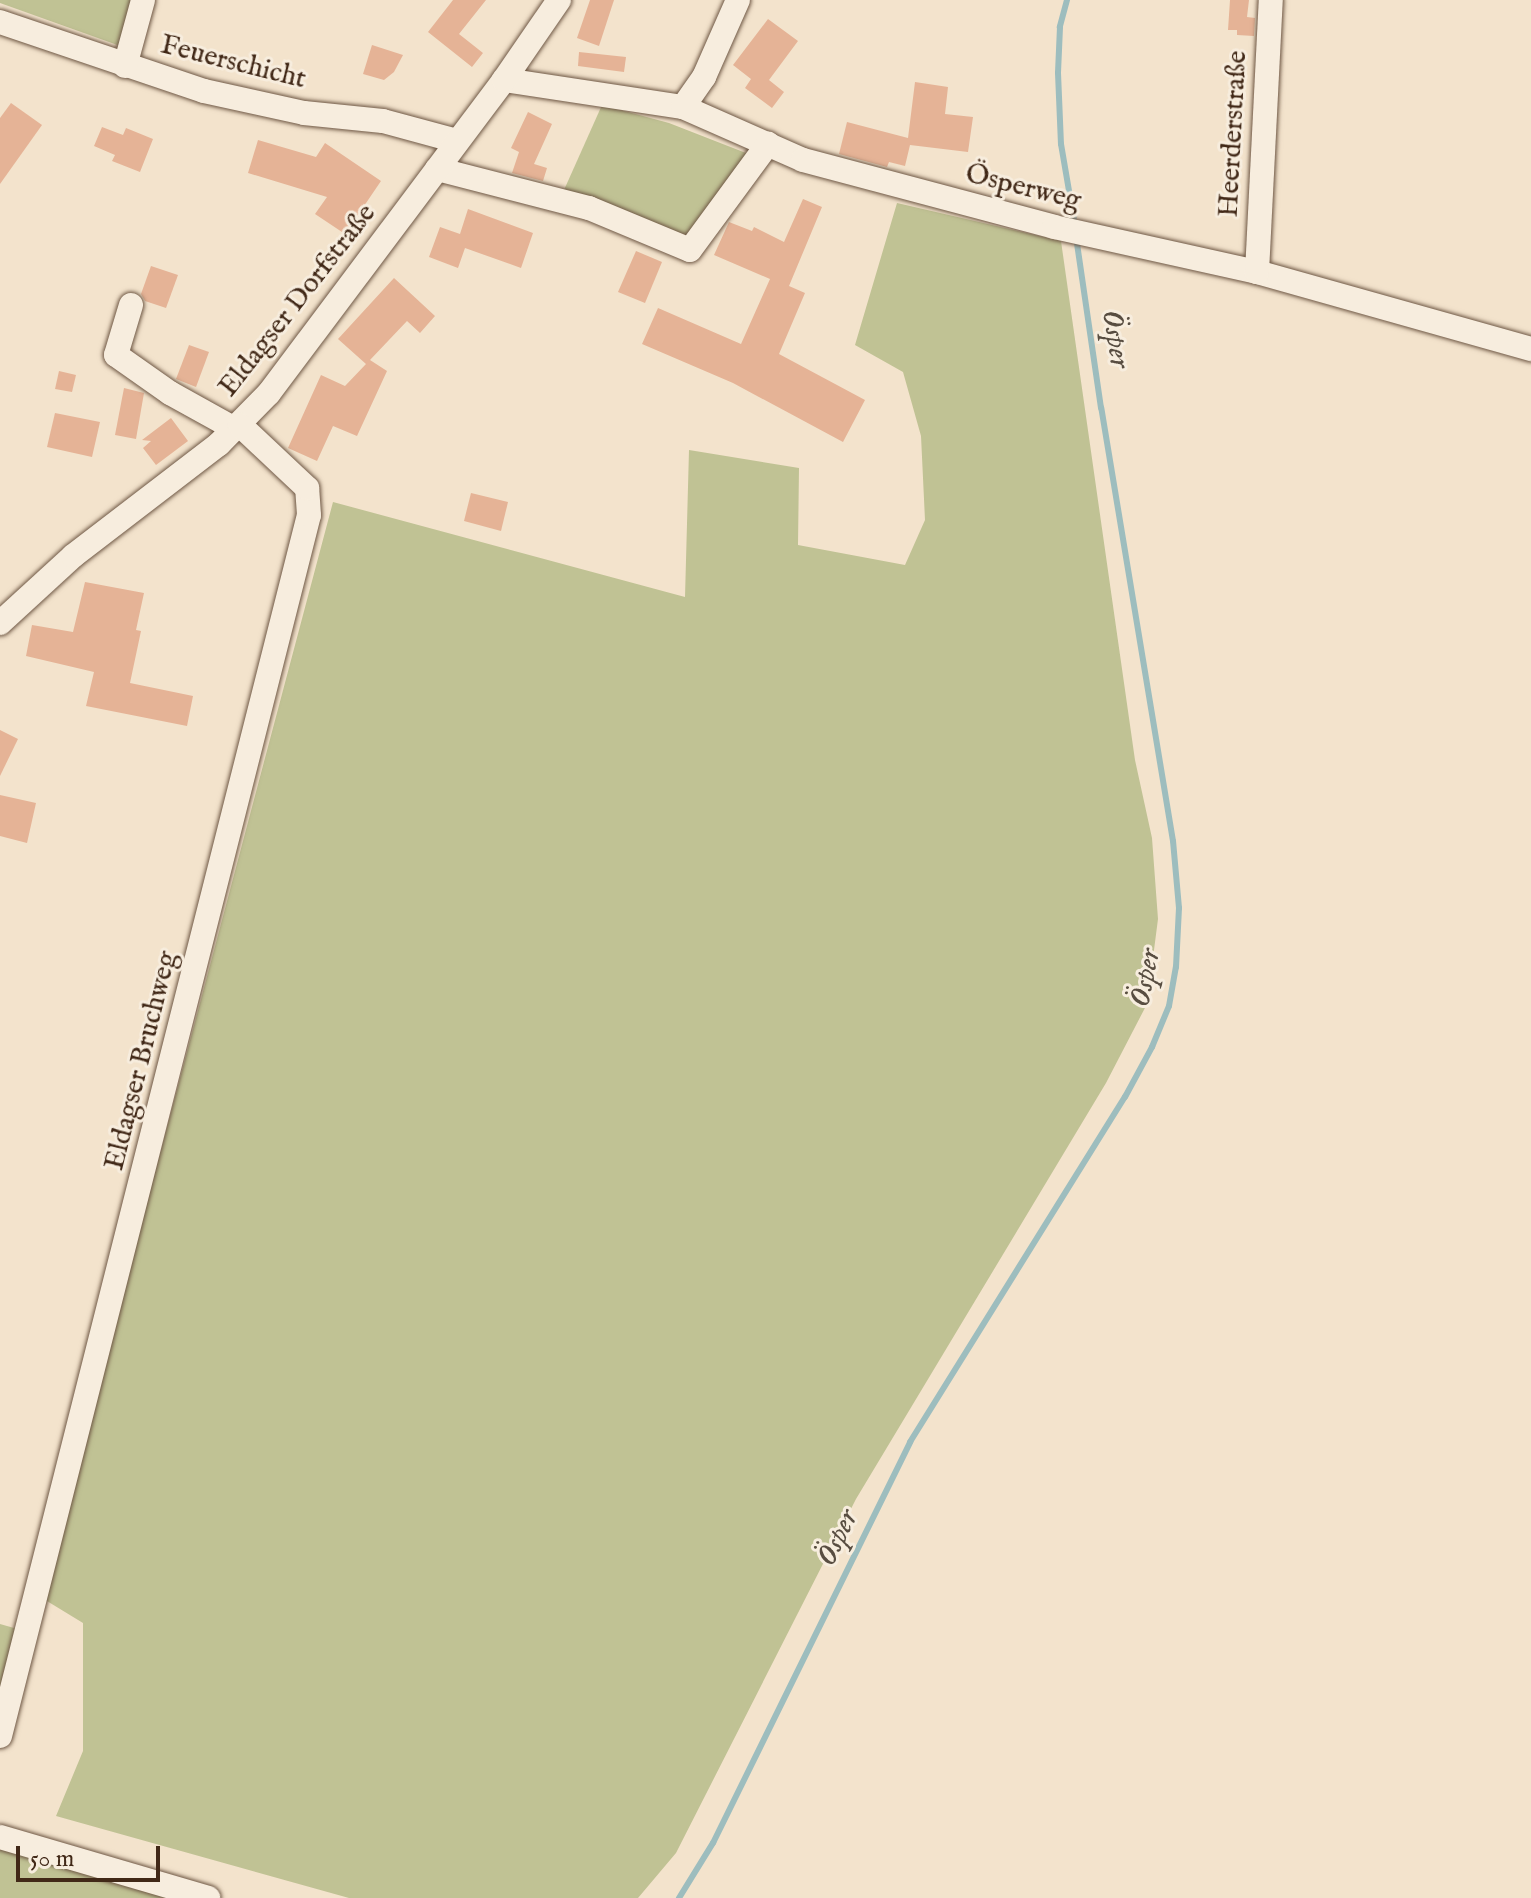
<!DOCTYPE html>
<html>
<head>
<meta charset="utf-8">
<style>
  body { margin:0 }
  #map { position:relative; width:1531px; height:1898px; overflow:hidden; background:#f3e3cc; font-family:"IM FELL English",serif }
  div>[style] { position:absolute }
  .green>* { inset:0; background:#c0c294 }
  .stream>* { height:6px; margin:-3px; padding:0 3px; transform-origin:3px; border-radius:3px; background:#9dbdbe }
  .building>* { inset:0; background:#e5b396 }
  .roads { filter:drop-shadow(0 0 2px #6e5744) drop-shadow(0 0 2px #6e5744) }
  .minor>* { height:24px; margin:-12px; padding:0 12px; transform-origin:12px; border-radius:12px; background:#f7edde }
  span { translate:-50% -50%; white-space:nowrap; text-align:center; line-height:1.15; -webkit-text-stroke:6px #f7edde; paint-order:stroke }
  .street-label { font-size:28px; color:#412817 }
  .water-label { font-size:30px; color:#584d41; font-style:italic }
  .scale { position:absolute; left:16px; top:1846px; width:144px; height:36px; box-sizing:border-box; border:4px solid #412817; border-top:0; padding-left:10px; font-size:24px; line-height:28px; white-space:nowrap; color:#412817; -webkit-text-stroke:6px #f7edde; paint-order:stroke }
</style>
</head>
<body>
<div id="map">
  <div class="green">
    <div style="clip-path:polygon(0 0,136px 0,123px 47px,0 3px)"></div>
    <div style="clip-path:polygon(602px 105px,669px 123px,751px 155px,687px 244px,564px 190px)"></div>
    <div style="clip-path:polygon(897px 203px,1061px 241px,1135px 760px,1152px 838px,1158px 919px,1147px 1004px,1106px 1083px,856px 1499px,676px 1853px,638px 1898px,349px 1898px,56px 1816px,83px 1751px,83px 1623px,42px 1598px,333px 502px,685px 597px,689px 450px,799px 468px,798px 545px,905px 565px,925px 520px,921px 436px,903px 372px,855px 345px)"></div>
    <div style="clip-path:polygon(0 1624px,21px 1630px,0 1705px)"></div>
    <div style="clip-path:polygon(0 1844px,178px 1898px,0 1898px)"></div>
  </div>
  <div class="stream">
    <div style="left:1067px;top:0;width:28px;rotate:105deg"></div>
    <div style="left:1060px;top:27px;width:46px;rotate:92.5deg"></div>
    <div style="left:1058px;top:73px;width:71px;rotate:87.6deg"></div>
    <div style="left:1061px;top:144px;width:83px;rotate:80.3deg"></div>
    <div style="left:679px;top:1898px;width:65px;rotate:-58.3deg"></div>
    <div style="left:713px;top:1843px;width:447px;rotate:-63.8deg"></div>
    <div style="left:910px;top:1442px;width:407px;rotate:-58.1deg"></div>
    <div style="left:1125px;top:1097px;width:57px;rotate:-61.6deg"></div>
    <div style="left:1152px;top:1047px;width:44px;rotate:-67.5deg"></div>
    <div style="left:1169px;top:1006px;width:40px;rotate:-80deg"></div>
    <div style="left:1176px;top:967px;width:59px;rotate:-87.1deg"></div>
    <div style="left:1179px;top:908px;width:67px;rotate:-95.1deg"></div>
    <div style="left:1173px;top:841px;width:439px;rotate:-99.4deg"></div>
    <div style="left:1101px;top:408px;width:173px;rotate:-98.3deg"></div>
  </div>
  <div class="building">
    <div style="clip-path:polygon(453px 0,486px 0,459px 34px,483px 53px,472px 67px,428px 32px)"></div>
    <div style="clip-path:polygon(590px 0,614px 0,599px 46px,577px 38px)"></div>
    <div style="clip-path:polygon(1230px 0,1249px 0,1247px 17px,1255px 18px,1254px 36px,1237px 35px,1237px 30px,1228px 30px)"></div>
    <div style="clip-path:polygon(768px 19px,798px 41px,769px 80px,784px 92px,772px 108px,745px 88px,751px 79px,733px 65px)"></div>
    <div style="clip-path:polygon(372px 45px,403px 55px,394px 72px,384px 80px,363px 74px)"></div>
    <div style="clip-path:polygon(579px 52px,626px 57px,624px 72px,578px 66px)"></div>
    <div style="clip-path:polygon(915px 82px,948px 87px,945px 114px,973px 117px,968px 152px,910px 145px,905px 166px,889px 162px,887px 167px,839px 154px,847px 122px,908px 138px)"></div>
    <div style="clip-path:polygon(11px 103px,42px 125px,0 184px,0 118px)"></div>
    <div style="clip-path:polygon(528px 112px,552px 124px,534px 164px,547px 168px,543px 181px,512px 173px,519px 152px,511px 148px)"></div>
    <div style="clip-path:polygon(102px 127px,123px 135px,126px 128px,153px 139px,140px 172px,112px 161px,115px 155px,94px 146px)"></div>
    <div style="clip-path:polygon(258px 140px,316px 157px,325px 143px,381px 181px,345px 234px,315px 214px,327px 197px,248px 173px)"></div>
    <div style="clip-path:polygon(803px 199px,822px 207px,789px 286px,805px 293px,779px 354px,865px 400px,843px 442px,733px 383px,642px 344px,658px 308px,741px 344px,770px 279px,714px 255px,729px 222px,752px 231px,754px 227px,784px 242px)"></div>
    <div style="clip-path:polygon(468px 209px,533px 233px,521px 268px,465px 248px,458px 268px,429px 257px,440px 227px,460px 234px)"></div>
    <div style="clip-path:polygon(636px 251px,662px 262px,645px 303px,618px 292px)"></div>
    <div style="clip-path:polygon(151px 266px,178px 275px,166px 308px,145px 301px,141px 294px)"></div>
    <div style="clip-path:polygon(394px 278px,435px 316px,420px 333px,407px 321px,370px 360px,387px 371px,357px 436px,333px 426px,317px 461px,288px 448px,321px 375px,345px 386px,366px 364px,338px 339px)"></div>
    <div style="clip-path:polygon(189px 345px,209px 352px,196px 387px,176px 379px)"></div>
    <div style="clip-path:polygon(59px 371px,76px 375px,72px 392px,55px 389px)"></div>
    <div style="clip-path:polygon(124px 388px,144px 393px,136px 439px,115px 435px)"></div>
    <div style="clip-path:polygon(55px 413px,100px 422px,92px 457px,47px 447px)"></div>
    <div style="clip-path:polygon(171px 418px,188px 441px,156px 465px,143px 448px,151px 441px,142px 440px)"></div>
    <div style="clip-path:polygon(471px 493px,508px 502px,501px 531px,464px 521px)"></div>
    <div style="clip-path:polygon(85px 582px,144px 593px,136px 630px,141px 631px,130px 683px,193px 696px,187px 726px,86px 706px,94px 672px,26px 656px,32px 625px,73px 632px)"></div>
    <div style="clip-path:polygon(0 730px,18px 739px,0 776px)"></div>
    <div style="clip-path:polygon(0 795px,36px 803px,27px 843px,0 836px)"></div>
  </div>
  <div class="roads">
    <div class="minor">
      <div style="left:0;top:22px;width:215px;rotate:18.7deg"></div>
      <div style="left:204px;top:91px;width:102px;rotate:12.4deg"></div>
      <div style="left:304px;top:113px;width:79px;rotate:5.8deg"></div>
      <div style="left:383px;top:121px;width:77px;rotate:15.1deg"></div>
      <div style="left:125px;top:66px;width:68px;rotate:-74.7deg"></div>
      <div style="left:504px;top:80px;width:181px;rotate:8.6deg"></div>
      <div style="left:683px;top:107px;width:131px;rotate:23.8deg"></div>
      <div style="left:803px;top:160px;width:260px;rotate:14.9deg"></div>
      <div style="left:1054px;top:227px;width:208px;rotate:12.5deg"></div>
      <div style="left:1257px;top:272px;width:285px;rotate:15.7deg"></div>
      <div style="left:683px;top:107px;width:37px;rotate:-55deg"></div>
      <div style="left:704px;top:77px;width:84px;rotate:-66.2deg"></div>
      <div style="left:437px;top:169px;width:157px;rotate:14.4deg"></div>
      <div style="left:589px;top:208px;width:109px;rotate:22.6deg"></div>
      <div style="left:690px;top:250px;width:132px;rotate:-53.7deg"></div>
      <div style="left:1257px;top:272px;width:272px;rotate:-87.1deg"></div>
      <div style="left:131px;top:305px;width:52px;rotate:106.7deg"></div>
      <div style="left:116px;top:355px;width:66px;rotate:35.1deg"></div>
      <div style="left:170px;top:393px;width:74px;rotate:29deg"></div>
      <div style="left:0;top:623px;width:99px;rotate:-42.5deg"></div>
      <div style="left:73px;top:556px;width:184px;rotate:-37.5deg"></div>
      <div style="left:219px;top:444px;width:71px;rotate:-45.6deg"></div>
      <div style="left:269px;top:393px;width:391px;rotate:-53.1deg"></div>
      <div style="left:504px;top:80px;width:97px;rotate:-55.5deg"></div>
      <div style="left:0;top:1736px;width:1259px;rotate:-75.8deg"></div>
      <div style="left:309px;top:515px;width:27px;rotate:-94deg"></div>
      <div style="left:307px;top:488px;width:92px;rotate:-136.8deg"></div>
      <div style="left:0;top:1837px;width:217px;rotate:16.3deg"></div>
    </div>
  </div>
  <div class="street-label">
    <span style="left:233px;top:63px;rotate:14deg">Feuerschicht</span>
    <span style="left:1234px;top:134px;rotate:-87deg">Heerderstraße</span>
    <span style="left:1023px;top:188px;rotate:14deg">Ösperweg</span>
    <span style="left:298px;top:301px;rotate:-52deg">Eldagser Dorfstraße</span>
    <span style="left:142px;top:1061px;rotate:-76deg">Eldagser Bruchweg</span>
  </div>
  <div class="water-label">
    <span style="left:1115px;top:339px;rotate:81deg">Ösper</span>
    <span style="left:1146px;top:978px;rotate:-79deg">Ösper</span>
    <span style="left:838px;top:1538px;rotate:-64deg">Ösper</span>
  </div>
  <div class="scale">50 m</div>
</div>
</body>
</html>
